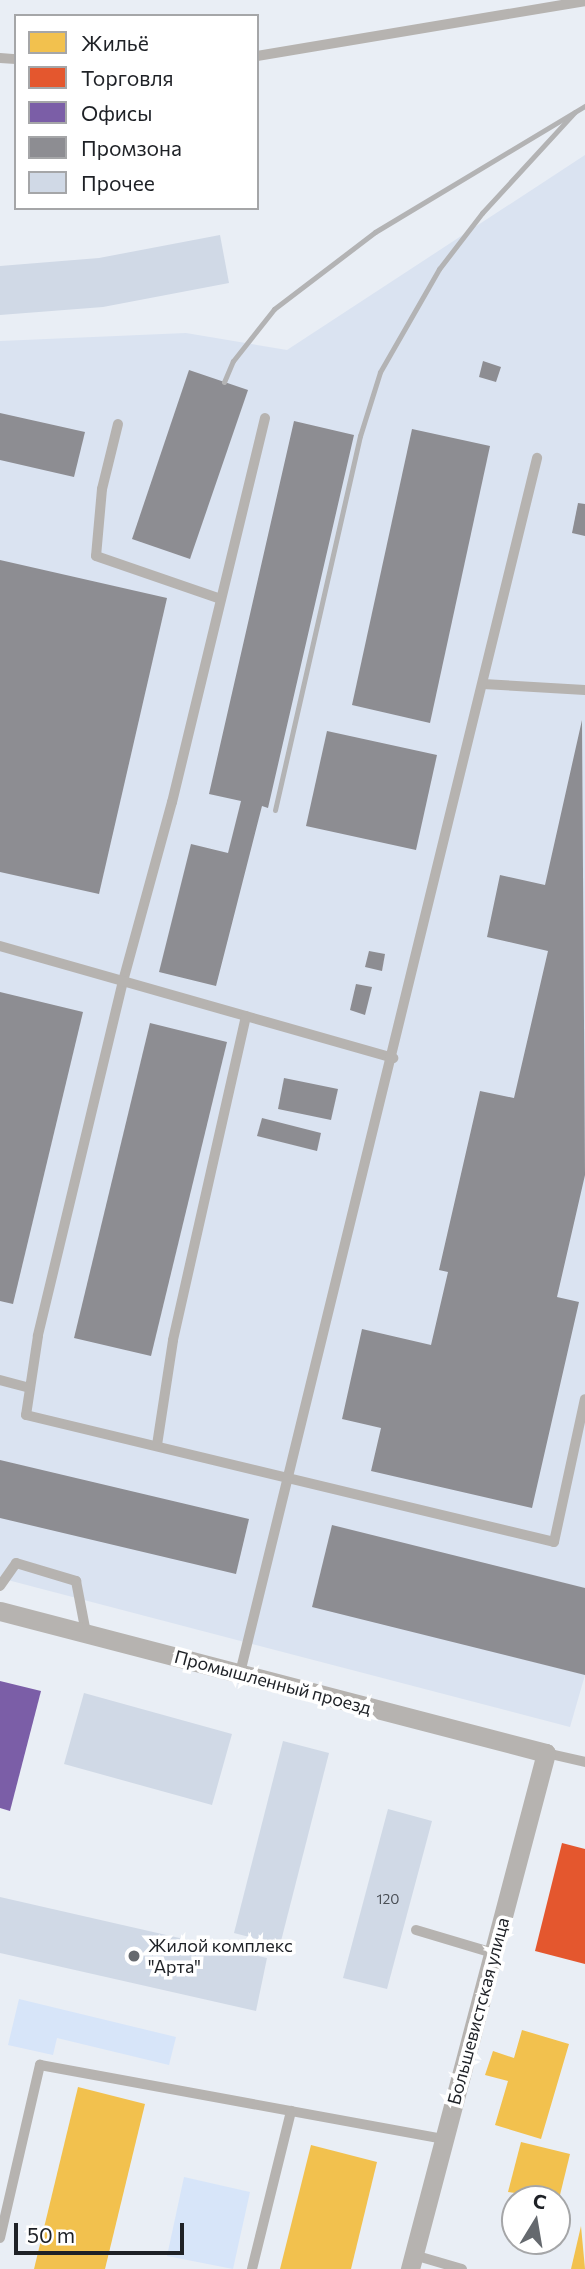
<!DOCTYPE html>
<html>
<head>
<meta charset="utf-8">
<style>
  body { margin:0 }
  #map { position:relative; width:585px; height:2269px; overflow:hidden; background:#e9eef5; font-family:Commissioner,sans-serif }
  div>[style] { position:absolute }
  .built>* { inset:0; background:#dae3f1 }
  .green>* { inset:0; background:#d7e5f9 }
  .homes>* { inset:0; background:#f2c14e }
  .shops>* { inset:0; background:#e4572e }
  .offices>* { inset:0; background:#7b5ea7 }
  .industry>* { inset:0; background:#8d8d92 }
  .building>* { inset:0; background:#d0d9e6 }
  .service>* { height:10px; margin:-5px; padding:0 5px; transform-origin:5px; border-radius:5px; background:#b6b3b0 }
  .minor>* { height:19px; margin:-9.5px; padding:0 9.5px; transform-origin:9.5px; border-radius:9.5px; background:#b6b3b0 }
  .rail>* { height:5px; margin:-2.5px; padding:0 2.5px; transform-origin:2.5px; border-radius:2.5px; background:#b3b3b4 }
  .dots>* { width:19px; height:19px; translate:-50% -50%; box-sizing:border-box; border:4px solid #fff; border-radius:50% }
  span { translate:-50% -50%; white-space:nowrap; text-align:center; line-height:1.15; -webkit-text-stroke:7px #fff; paint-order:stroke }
  .number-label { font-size:14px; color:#4a4f56 }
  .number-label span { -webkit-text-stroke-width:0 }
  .street-label { font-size:18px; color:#1e2126 }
  .poi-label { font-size:18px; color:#1e2126 }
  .left { translate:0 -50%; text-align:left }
  .legend { position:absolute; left:14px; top:14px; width:245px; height:196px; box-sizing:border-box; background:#fff; border:2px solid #a5a6a8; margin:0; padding:9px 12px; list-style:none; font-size:21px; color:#1e2126 }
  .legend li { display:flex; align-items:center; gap:14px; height:35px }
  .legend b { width:35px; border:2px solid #a5a6a8 }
  .north { position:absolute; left:501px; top:2185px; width:70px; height:70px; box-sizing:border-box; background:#fff; border:2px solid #a5a6a8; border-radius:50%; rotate:11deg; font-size:19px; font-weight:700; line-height:28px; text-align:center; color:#1e2126 }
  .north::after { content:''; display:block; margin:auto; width:24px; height:32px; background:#65696e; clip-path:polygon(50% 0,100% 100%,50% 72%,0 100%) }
  .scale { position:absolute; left:14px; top:2223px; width:170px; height:32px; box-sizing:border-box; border:4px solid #1e2126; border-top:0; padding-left:9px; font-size:21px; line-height:24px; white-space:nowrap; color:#1e2126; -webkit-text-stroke:5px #fff; paint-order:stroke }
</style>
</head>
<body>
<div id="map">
  <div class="built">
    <div style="clip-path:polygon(585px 155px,585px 1675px,570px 1727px,0 1578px,0 341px,186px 333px,287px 350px)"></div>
  </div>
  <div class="green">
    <div style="clip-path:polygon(19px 1999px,176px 2037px,169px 2065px,57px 2038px,53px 2055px,8px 2045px)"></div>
    <div style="clip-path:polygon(184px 2177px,250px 2192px,233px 2269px,167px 2256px)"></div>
  </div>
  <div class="homes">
    <div style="clip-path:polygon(522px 2030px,569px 2044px,541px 2139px,495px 2125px,508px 2081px,485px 2075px,493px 2051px,514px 2058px)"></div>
    <div style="clip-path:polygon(78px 2087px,145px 2104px,105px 2269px,34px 2269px)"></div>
    <div style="clip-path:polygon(521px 2142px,570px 2154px,559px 2199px,508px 2192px)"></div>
    <div style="clip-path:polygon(311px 2145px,377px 2162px,351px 2269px,280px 2269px)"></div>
    <div style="clip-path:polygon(581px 2226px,585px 2269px,571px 2269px)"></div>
  </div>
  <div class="shops">
    <div style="clip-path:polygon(562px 1843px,585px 1849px,585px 1964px,535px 1951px)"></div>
  </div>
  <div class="offices">
    <div style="clip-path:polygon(0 1681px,41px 1691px,10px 1811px,0 1808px)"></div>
  </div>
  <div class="industry">
    <div style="clip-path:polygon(483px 361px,501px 367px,496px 382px,479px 377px)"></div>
    <div style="clip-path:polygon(189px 370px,248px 390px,190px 559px,132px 539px)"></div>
    <div style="clip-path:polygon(0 413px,85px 432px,74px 477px,0 460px)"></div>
    <div style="clip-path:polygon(294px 421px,354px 435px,268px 808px,262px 806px,216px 986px,159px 972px,191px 844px,228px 853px,241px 801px,209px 794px)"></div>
    <div style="clip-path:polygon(412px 429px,490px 446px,430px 723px,352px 705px)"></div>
    <div style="clip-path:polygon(578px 503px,585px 504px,585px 536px,572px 533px)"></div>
    <div style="clip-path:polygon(0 560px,167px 598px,99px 894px,0 872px)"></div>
    <div style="clip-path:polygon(582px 720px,585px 1175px,557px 1297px,579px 1302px,532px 1508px,371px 1471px,381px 1428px,342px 1419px,362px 1329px,431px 1345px,448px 1272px,439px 1270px,480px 1091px,514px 1098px,548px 951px,487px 937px,500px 875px,545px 885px)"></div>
    <div style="clip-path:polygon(327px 731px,437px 755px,416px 850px,306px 826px)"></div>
    <div style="clip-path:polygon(369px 951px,385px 954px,382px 971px,365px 967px)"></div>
    <div style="clip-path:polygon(356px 984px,372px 987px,365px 1015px,350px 1010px)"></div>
    <div style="clip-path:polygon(0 992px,83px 1012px,13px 1304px,0 1301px)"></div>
    <div style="clip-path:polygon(150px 1023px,227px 1042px,151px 1356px,74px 1338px)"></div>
    <div style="clip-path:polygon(284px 1078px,338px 1089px,331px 1120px,278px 1109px)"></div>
    <div style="clip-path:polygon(262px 1118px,321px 1133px,317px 1151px,257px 1136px)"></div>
    <div style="clip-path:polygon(0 1460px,249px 1519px,236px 1574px,0 1518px)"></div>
    <div style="clip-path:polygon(332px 1525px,585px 1588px,585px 1675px,312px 1607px)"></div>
  </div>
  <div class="building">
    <div style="clip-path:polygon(220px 235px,229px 283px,103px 307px,0 315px,0 266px,99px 258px)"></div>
    <div style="clip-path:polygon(84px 1693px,232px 1734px,212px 1805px,64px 1764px)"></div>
    <div style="clip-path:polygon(283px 1741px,329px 1753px,280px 1945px,234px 1933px)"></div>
    <div style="clip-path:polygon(388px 1809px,432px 1821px,387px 1989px,343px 1978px)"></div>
    <div style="clip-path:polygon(0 1897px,267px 1958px,256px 2011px,0 1953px)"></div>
  </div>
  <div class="service">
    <div style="left:257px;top:56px;width:333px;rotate:-9.5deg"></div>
    <div style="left:0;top:58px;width:16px;rotate:4deg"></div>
    <div style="left:265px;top:418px;width:395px;rotate:103.6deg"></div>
    <div style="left:172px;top:802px;width:186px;rotate:105.3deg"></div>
    <div style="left:123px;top:981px;width:365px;rotate:103.5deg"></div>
    <div style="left:38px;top:1336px;width:80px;rotate:98.6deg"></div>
    <div style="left:26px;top:1415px;width:543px;rotate:13.52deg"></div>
    <div style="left:554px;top:1542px;width:146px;rotate:-77.8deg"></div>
    <div style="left:118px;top:424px;width:67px;rotate:103.8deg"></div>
    <div style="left:102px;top:489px;width:67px;rotate:95.1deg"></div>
    <div style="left:96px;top:556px;width:132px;rotate:19deg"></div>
    <div style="left:483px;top:684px;width:102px;rotate:3.4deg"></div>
    <div style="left:0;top:946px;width:409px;rotate:15.9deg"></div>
    <div style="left:0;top:1380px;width:31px;rotate:15deg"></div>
    <div style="left:157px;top:1445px;width:106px;rotate:-81.3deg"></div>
    <div style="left:173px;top:1340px;width:332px;rotate:-77.3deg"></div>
    <div style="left:0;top:1586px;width:28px;rotate:-55deg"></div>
    <div style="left:16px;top:1563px;width:63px;rotate:16.7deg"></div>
    <div style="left:76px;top:1581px;width:53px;rotate:79.1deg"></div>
    <div style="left:240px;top:1673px;width:1251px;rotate:-76.26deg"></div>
    <div style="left:546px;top:1753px;width:40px;rotate:13deg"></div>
    <div style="left:416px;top:1930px;width:80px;rotate:16.6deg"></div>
    <div style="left:0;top:2238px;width:178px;rotate:-77deg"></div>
    <div style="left:40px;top:2065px;width:411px;rotate:10.4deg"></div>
    <div style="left:414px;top:2255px;width:50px;rotate:16.3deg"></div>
    <div style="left:252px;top:2269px;width:163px;rotate:-76.1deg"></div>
  </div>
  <div class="minor">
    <div style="left:0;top:1611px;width:564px;rotate:14.58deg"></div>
    <div style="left:546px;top:1753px;width:534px;rotate:104.77deg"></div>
  </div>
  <div class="rail">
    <div style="left:224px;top:382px;width:23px;rotate:-67deg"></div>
    <div style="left:233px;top:361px;width:66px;rotate:-51.7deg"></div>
    <div style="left:274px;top:309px;width:127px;rotate:-37.3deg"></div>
    <div style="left:375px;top:232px;width:245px;rotate:-31deg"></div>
    <div style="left:275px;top:810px;width:384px;rotate:-77.2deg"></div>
    <div style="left:360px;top:436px;width:67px;rotate:-72.6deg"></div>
    <div style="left:380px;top:372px;width:119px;rotate:-60.2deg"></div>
    <div style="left:439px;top:269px;width:71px;rotate:-52.5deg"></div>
    <div style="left:482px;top:213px;width:137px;rotate:-47.4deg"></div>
  </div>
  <div class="dots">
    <div style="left:134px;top:1956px;background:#65696e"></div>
  </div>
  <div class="number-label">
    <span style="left:388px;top:1899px">120</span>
  </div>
  <div class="street-label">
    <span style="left:273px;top:1682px;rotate:15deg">Промышленный проезд</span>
    <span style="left:478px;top:2011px;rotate:-75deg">Большевистская улица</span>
  </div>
  <div class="poi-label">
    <span class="left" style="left:148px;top:1956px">Жилой комплекс<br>"Арта"</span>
  </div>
  <ul class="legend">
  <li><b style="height:19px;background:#f2c14e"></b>Жильё</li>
  <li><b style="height:19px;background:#e4572e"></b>Торговля</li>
  <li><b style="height:19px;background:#7b5ea7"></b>Офисы</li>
  <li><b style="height:19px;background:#8d8d92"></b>Промзона</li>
  <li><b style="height:19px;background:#d0d9e6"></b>Прочее</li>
  </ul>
  <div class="north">С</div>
  <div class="scale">50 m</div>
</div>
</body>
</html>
